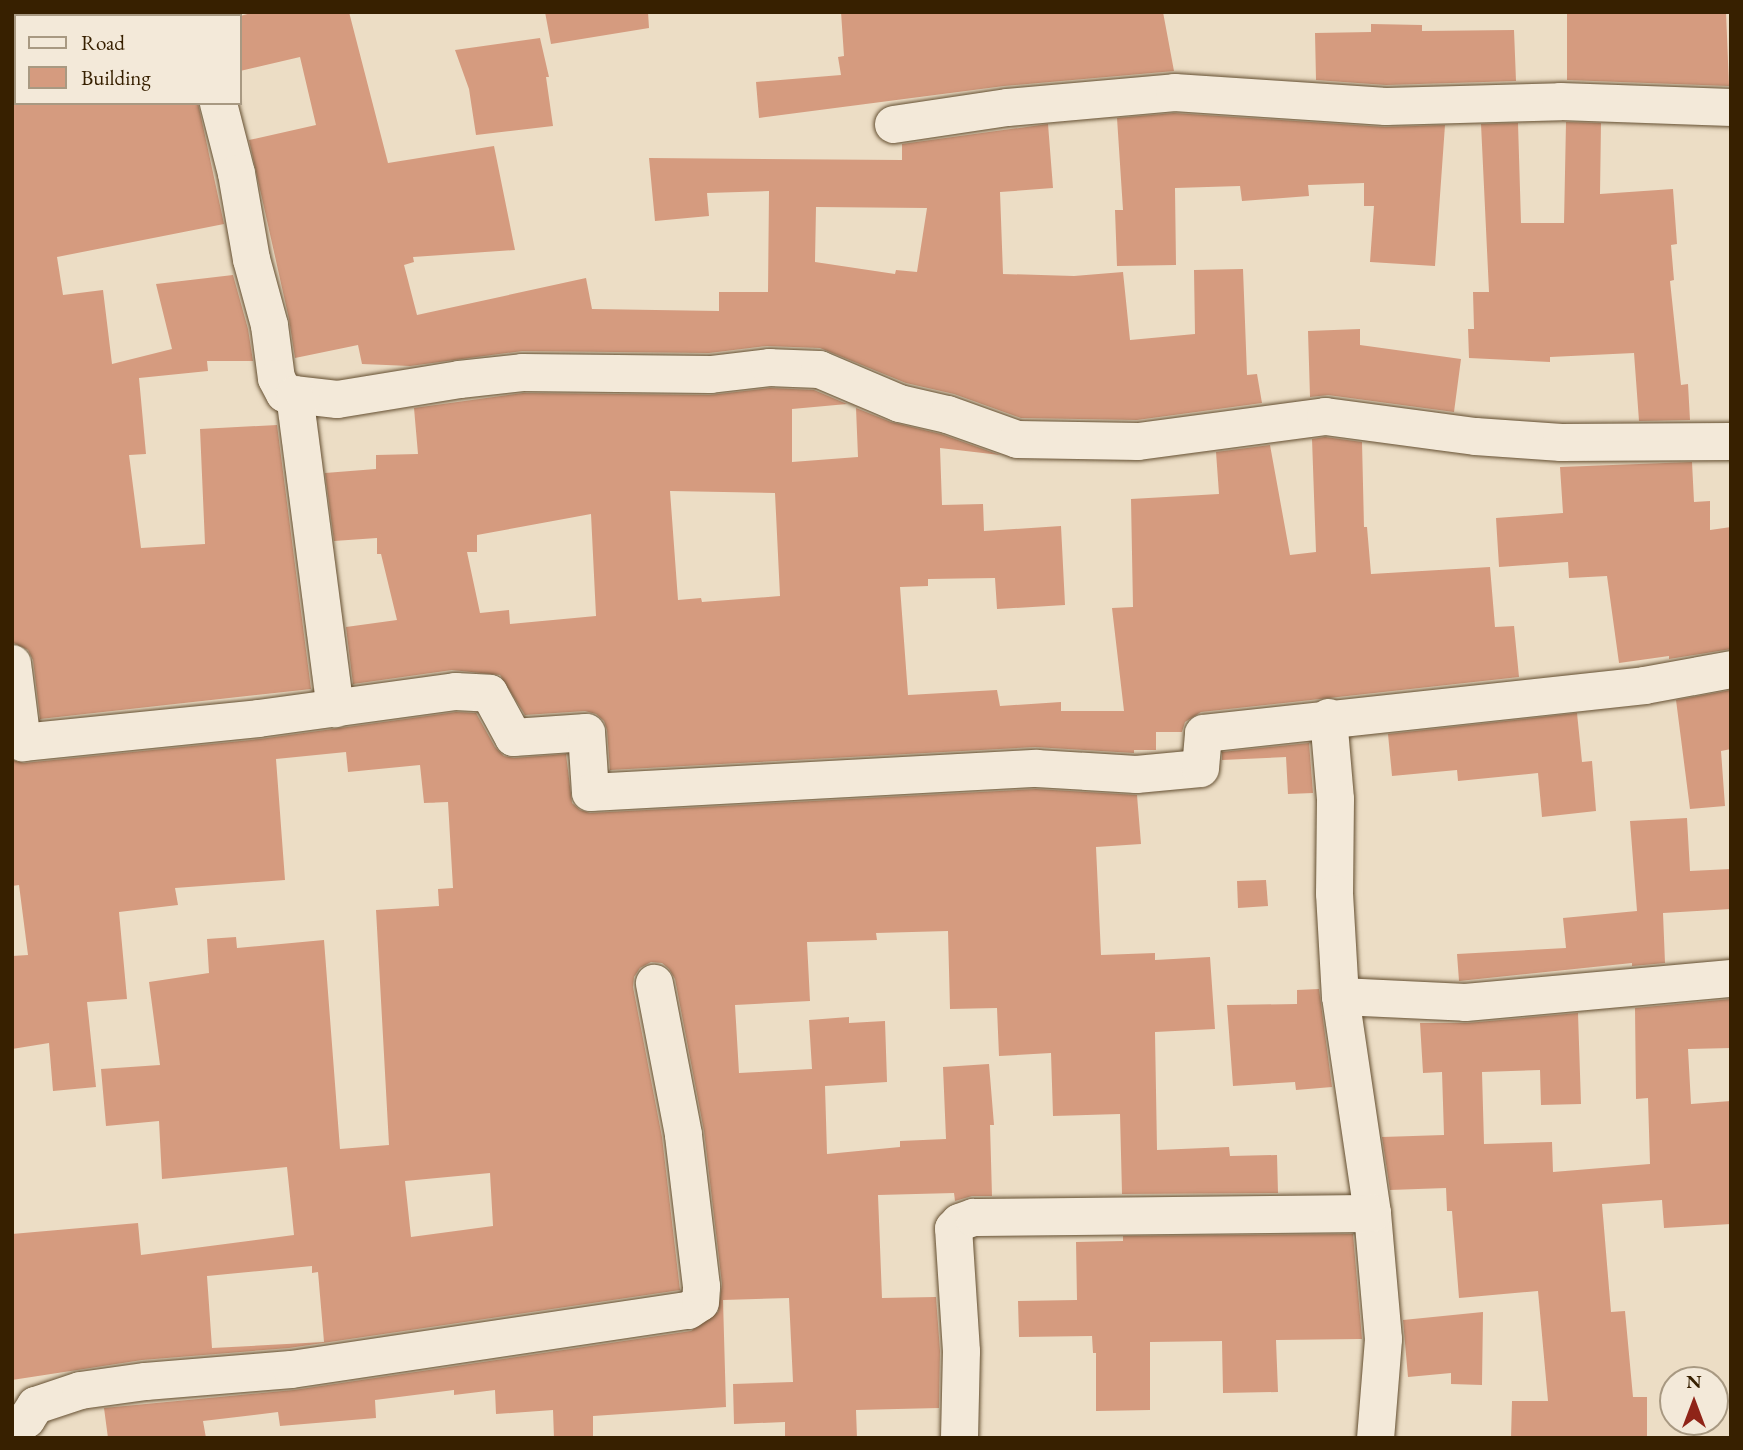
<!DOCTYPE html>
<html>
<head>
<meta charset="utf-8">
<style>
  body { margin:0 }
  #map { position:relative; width:1743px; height:1450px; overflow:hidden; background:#ecddc5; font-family:"EB Garamond",serif }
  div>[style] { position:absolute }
  .building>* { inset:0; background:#d59b7f }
  .roads { filter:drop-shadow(0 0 2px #644f31) drop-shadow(0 0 2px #644f31) }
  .street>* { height:37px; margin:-18.5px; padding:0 18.5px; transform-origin:18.5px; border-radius:18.5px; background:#f3e9d9 }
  span { translate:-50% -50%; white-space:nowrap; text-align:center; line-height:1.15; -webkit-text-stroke:7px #f3e9d9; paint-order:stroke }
  .frame { position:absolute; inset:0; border:14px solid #372000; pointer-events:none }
  .legend { position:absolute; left:14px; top:14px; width:228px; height:91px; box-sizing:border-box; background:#f3e9d9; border:2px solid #a89982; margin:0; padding:9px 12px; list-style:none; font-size:21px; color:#372000 }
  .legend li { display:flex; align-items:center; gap:14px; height:35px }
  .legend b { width:35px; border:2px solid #a89982 }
  .north { position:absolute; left:1659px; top:1366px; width:70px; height:70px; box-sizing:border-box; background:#f3e9d9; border:2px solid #a89982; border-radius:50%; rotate:0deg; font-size:19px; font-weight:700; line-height:28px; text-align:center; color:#372000 }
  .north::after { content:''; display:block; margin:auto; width:24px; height:32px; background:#8f2418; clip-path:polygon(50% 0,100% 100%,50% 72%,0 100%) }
</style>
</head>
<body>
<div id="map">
  <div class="building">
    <div style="clip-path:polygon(evenodd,255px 12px,349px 12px,388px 163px,494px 146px,515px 250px,413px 257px,414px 262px,404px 265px,417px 315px,586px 278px,592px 309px,719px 311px,719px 292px,768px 292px,769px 191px,707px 193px,709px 216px,655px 221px,649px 158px,902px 160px,902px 144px,1048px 124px,1053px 188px,1000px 192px,1003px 274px,1074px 276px,1123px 272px,1130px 340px,1195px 334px,1194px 270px,1243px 269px,1247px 375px,1257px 374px,1262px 403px,1137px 420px,1021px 418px,954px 394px,906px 383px,820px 348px,767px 346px,709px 353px,522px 351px,410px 366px,362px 364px,358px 345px,295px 358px,289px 319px,249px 140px,316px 125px,300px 57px,240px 71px,240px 16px,255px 12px,816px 207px,927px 208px,917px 272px,896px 270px,895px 274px,815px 262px,816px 207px)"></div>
    <div style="clip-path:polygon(545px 12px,648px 12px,649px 28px,551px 44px)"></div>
    <div style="clip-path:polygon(841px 12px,1163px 12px,1174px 71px,1004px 86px,759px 118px,756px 82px,841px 75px,838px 57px,844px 56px)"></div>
    <div style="clip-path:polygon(1567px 12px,1726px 12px,1729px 86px,1567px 80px)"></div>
    <div style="clip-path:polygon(1371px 24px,1422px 25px,1422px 31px,1514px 30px,1516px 81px,1386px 85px,1316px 80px,1315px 33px,1371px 32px)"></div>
    <div style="clip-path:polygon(540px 38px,549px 77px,546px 77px,553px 126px,476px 135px,469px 89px,455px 50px)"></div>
    <div style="clip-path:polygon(12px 103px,198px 103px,224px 224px,57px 257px,63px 295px,103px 290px,112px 364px,172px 349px,156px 284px,233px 275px,248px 329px,253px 361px,207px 361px,208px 371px,139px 378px,146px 454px,129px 455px,141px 548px,205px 544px,200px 429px,277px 425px,311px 689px,40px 719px,33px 660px,28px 650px,12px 642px)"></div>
    <div style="clip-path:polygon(1174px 113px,1385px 127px,1445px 125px,1435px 266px,1370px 262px,1374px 206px,1364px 206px,1364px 183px,1308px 185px,1309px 196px,1242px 201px,1240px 186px,1175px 188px,1176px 265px,1117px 266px,1115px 210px,1123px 210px,1117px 118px)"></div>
    <div style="clip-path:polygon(1566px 122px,1601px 123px,1600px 194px,1673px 189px,1677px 244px,1671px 245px,1674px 280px,1670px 281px,1681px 385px,1688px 384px,1690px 420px,1639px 421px,1634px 353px,1550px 357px,1550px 362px,1469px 358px,1468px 329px,1474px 329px,1473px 292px,1489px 292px,1481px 124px,1518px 123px,1521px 223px,1564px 223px)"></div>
    <div style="clip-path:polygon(1360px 329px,1360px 345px,1461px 359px,1454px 412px,1328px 395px,1310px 397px,1308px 331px)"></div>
    <div style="clip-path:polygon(evenodd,770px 388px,814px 390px,847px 404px,792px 409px,792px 462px,858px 457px,856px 408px,891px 422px,941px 434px,1000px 455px,940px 448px,942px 505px,983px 504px,984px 531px,1061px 526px,1065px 605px,997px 609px,995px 578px,928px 579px,928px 586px,900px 587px,908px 695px,997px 690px,1000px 706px,1061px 702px,1061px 711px,1124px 711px,1112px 608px,1133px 607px,1131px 499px,1219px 494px,1216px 452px,1270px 445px,1290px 555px,1316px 552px,1312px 439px,1325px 437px,1362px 442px,1364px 527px,1367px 527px,1371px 574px,1490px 567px,1495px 627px,1514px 626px,1519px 677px,1201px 712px,1185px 722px,1182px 732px,1156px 732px,1156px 750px,1134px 750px,1134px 753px,1035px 747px,610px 770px,607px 730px,604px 721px,596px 714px,585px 711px,525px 715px,500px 675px,452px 670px,353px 684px,346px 627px,397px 620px,381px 554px,377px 554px,377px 538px,334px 541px,325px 473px,376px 469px,376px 455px,418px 454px,414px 408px,523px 393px,710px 395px,770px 388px,670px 491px,775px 493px,780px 596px,702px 602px,701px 598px,678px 600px,670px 491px,770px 388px,591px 514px,596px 616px,510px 624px,509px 610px,480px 613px,467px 552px,477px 552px,477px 535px,591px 514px)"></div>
    <div style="clip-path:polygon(1692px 462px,1694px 502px,1710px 501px,1710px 530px,1731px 527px,1731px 649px,1669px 659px,1669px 656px,1619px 663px,1607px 576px,1569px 578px,1568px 562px,1499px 567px,1496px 518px,1563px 513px,1560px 467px)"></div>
    <div style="clip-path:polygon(1731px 690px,1731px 749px,1721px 751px,1725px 806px,1690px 809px,1676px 700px)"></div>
    <div style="clip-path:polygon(evenodd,456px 712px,476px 713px,495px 747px,504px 756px,514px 758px,566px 754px,572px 803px,580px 810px,590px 813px,1036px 789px,1137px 795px,1141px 844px,1096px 847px,1101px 955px,1155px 953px,1155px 960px,1210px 957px,1215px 1029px,1155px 1032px,1157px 1150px,1229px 1147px,1230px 1156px,1277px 1155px,1278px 1193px,1122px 1194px,1120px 1114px,1053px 1116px,1051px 1053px,999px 1056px,997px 1008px,950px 1009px,948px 931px,876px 933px,877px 940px,807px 942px,810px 1001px,735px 1005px,739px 1073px,812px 1069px,809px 1020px,849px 1017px,849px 1023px,885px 1021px,887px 1082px,825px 1086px,827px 1154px,900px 1147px,900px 1141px,946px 1139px,943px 1067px,989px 1064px,994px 1125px,990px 1125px,992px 1196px,972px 1196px,955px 1201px,954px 1193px,878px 1195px,882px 1298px,936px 1297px,940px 1351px,939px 1408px,856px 1410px,857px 1438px,785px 1438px,785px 1422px,734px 1424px,733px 1384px,793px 1382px,789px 1298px,723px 1300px,726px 1407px,593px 1416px,593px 1438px,554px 1438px,553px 1410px,496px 1414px,495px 1390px,454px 1395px,454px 1390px,375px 1400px,376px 1418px,280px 1426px,278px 1412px,203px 1421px,206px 1438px,108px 1438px,104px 1408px,294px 1390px,691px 1331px,718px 1312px,722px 1284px,704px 1131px,675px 979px,669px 969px,662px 963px,651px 962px,640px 968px,634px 977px,633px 987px,662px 1137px,680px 1290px,289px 1348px,142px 1360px,12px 1380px,12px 1234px,138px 1223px,141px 1255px,294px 1235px,287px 1167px,162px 1179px,159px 1121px,106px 1126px,101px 1069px,160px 1065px,149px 982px,209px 973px,207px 939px,236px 937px,237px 948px,324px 940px,340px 1149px,389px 1145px,376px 910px,439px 906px,438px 889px,453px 888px,448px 802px,424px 803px,420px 765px,348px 772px,346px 752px,276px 759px,285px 880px,175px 888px,178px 905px,119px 912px,127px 999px,87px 1002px,96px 1087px,53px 1091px,49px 1043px,12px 1049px,12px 956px,28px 955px,19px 885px,12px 886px,12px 760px,24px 763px,260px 739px,456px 712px,490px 1173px,493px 1226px,411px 1237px,405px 1181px,490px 1173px,456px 712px,312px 1266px,312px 1273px,318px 1272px,324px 1342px,212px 1348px,207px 1276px,312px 1266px)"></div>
    <div style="clip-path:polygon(1577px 713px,1582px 762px,1592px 761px,1596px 811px,1542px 817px,1538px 773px,1458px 781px,1457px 770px,1392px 776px,1388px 734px)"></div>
    <div style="clip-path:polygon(1309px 743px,1313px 793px,1288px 794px,1286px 757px,1222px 760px,1222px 752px)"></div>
    <div style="clip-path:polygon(1687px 818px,1690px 871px,1731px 869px,1731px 909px,1663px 913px,1665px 963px,1632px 966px,1632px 963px,1459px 981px,1457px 954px,1566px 948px,1563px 918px,1637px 911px,1630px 821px)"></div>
    <div style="clip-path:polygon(1266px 880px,1268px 906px,1238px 908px,1237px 881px)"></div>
    <div style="clip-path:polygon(1319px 989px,1332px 1087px,1296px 1090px,1295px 1082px,1233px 1086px,1227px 1005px,1297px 1004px,1297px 990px)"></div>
    <div style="clip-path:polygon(1731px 999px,1731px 1048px,1688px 1049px,1691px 1104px,1731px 1101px,1731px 1224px,1664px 1228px,1662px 1200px,1602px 1204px,1611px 1312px,1625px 1311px,1633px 1397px,1647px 1397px,1647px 1438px,1511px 1438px,1512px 1401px,1548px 1401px,1538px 1291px,1459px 1298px,1452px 1211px,1447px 1211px,1446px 1188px,1390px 1190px,1382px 1137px,1444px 1135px,1442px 1072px,1423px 1073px,1420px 1023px,1467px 1023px,1578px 1013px,1581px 1104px,1541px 1105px,1540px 1070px,1482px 1072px,1484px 1144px,1552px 1142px,1553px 1172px,1650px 1164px,1648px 1098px,1636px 1099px,1635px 1008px)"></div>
    <div style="clip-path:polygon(1353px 1234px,1362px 1339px,1276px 1340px,1278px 1392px,1223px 1393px,1222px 1341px,1150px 1342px,1150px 1410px,1096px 1411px,1096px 1353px,1093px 1353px,1092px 1336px,1019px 1337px,1018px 1301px,1077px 1300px,1076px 1242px,1123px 1241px,1123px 1236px)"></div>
    <div style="clip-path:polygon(1483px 1312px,1482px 1385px,1451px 1384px,1451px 1373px,1408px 1377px,1403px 1320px)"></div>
  </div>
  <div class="roads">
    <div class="street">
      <div style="left:192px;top:12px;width:4px;rotate:76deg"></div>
      <div style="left:218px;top:103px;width:72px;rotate:75.6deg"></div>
      <div style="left:236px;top:173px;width:87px;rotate:80.1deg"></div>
      <div style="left:251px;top:259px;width:68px;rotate:74.7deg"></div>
      <div style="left:269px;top:325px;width:53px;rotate:82.5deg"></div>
      <div style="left:276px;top:378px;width:17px;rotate:62deg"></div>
      <div style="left:284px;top:393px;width:53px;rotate:6.5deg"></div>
      <div style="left:337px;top:399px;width:124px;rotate:-9.3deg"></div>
      <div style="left:459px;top:379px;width:63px;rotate:-6.3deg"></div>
      <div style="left:522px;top:372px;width:188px;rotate:0.6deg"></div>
      <div style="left:710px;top:374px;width:59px;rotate:-6.8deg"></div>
      <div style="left:769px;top:367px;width:50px;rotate:2.3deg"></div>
      <div style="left:819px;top:369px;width:87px;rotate:23deg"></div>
      <div style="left:899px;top:403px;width:49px;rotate:12.9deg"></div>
      <div style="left:947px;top:414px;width:74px;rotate:19.7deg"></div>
      <div style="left:1017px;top:439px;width:121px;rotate:0.9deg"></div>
      <div style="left:1138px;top:441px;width:189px;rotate:-7.6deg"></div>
      <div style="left:1325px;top:416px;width:151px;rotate:7.6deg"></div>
      <div style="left:1475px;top:436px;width:86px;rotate:4deg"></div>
      <div style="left:1561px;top:442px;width:170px;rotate:-0.3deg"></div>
      <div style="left:893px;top:124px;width:115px;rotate:-8.5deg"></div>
      <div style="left:1007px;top:107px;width:168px;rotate:-5.1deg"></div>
      <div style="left:1174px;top:92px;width:212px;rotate:3.8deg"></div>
      <div style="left:1386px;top:106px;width:174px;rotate:-1.6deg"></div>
      <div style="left:1560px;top:101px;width:171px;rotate:2deg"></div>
      <div style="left:294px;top:394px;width:317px;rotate:82.6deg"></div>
      <div style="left:12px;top:663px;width:80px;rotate:82.8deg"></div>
      <div style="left:22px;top:742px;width:237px;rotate:-5.8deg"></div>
      <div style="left:258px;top:718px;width:199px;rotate:-7.8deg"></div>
      <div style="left:455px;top:691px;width:34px;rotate:3deg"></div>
      <div style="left:489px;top:693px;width:50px;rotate:61.4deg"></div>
      <div style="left:513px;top:737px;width:73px;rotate:-3.9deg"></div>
      <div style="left:586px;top:732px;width:60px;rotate:86.2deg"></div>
      <div style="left:590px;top:792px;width:447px;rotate:-3.1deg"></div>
      <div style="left:1036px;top:768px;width:100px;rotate:3.4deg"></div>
      <div style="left:1136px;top:774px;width:64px;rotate:-5.4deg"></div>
      <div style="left:1200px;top:768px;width:35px;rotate:-85deg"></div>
      <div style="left:1203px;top:733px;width:444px;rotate:-6.2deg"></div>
      <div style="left:1644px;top:685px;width:88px;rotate:-10.4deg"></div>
      <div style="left:1328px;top:717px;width:82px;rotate:85.1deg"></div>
      <div style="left:1335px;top:799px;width:94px;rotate:90.6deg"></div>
      <div style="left:1334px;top:893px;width:103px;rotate:86.7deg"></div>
      <div style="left:1340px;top:996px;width:219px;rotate:81.6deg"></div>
      <div style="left:1372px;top:1213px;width:126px;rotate:85deg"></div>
      <div style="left:1383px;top:1339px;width:99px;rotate:94.6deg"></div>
      <div style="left:1340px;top:996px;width:125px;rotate:2.7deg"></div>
      <div style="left:1465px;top:1002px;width:267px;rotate:-5.2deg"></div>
      <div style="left:12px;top:1426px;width:16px;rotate:-27deg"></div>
      <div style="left:26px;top:1419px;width:17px;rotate:-57deg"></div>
      <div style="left:35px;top:1405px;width:47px;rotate:-18.4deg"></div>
      <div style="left:80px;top:1390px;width:66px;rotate:-7.9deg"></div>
      <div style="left:145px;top:1381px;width:146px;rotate:-4.7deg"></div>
      <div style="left:291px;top:1369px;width:401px;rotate:-8.5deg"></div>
      <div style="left:688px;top:1310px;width:14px;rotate:-34deg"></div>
      <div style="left:700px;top:1302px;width:16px;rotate:-86deg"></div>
      <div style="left:701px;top:1286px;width:153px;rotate:-96.8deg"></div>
      <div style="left:683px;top:1134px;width:154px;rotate:-100.9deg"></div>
      <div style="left:959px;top:1438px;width:87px;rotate:-88.7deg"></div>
      <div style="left:961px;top:1351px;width:123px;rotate:-93.7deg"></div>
      <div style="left:953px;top:1228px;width:8px;rotate:-45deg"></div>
      <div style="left:959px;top:1222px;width:15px;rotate:-20deg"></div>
      <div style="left:973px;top:1217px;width:399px;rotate:-0.6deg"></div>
    </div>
  </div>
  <div class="frame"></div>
  <ul class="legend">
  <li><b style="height:9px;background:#f3e9d9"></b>Road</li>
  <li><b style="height:19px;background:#d59b7f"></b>Building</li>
  </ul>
  <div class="north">N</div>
</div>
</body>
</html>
